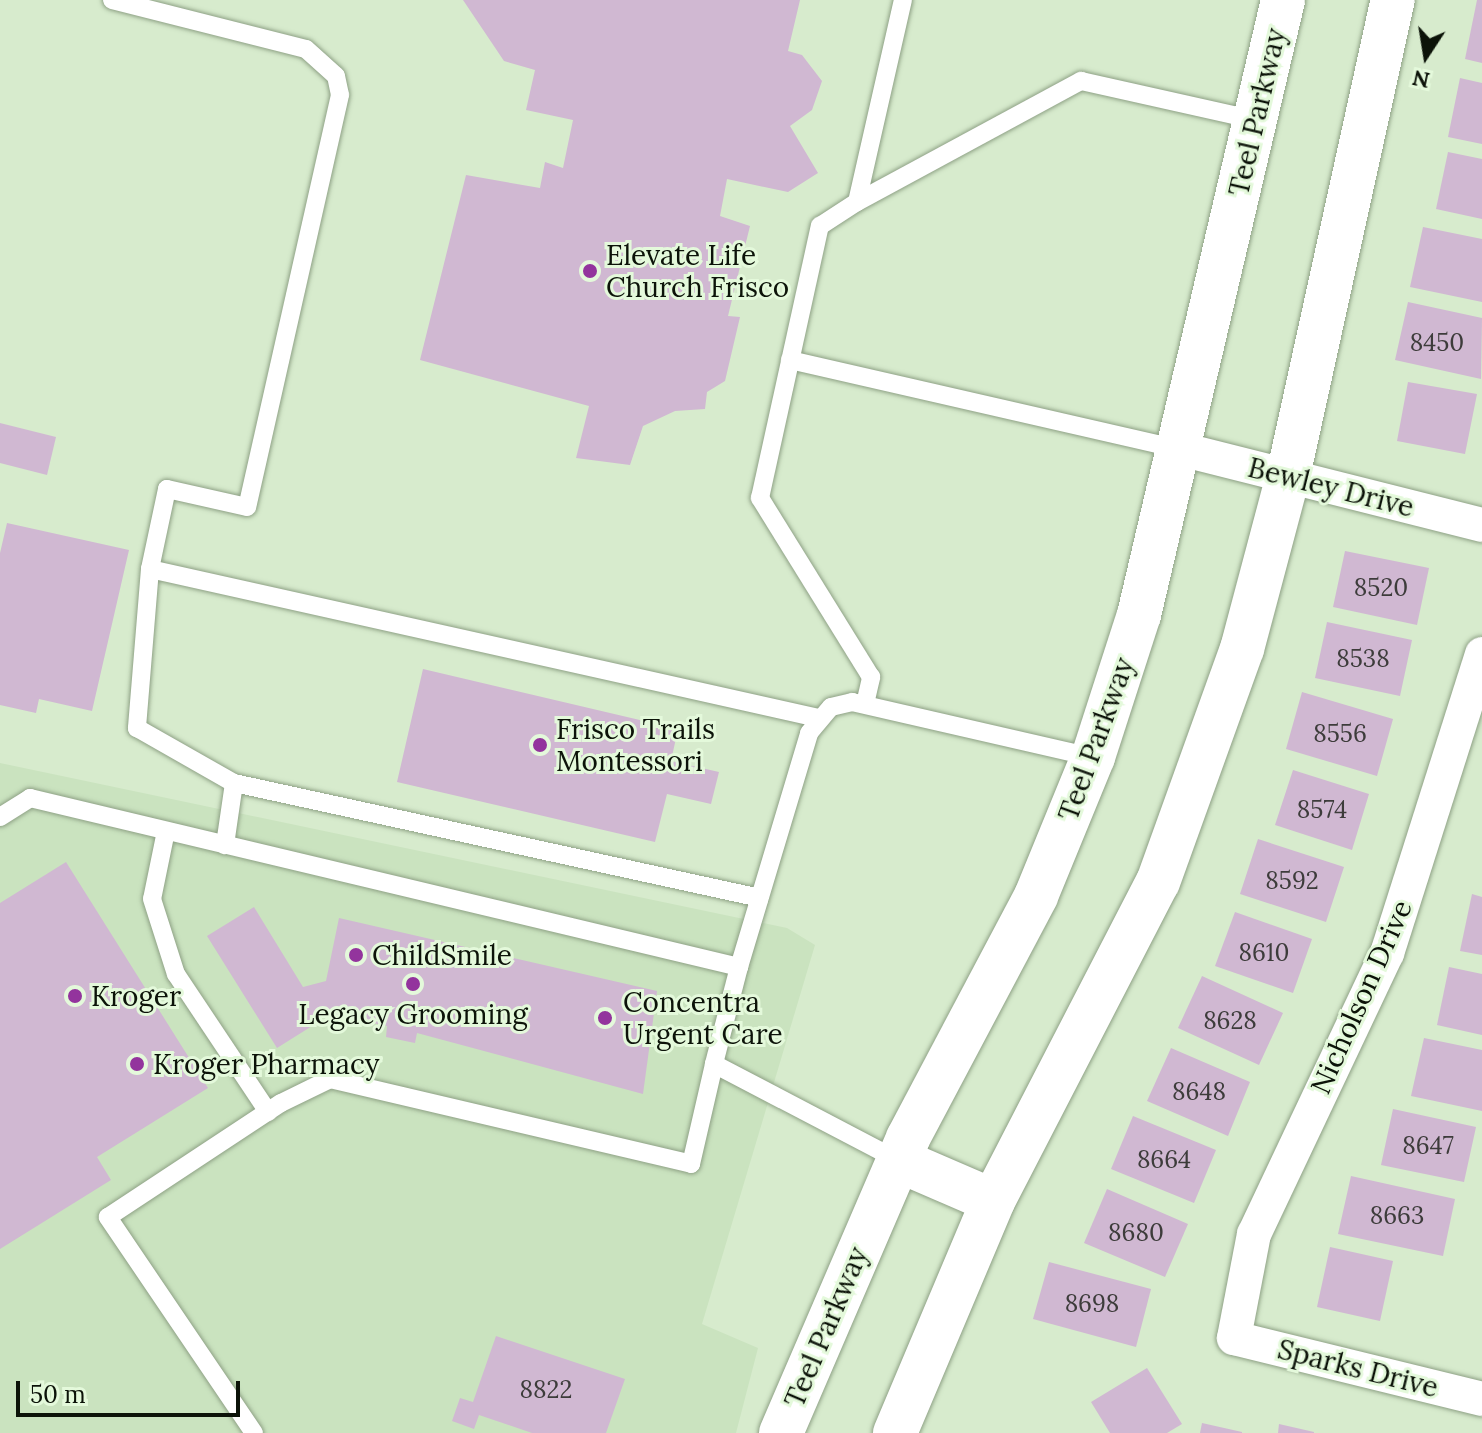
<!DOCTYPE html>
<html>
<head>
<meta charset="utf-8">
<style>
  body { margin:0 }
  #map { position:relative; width:1482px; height:1433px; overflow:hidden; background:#d7ebcd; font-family:Lora,serif }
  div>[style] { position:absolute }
  .built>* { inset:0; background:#cae3bf }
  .building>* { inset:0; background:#d0b8d2 }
  .roads { filter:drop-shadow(0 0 2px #8ea185) drop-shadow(0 0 2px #8ea185) }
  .service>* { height:18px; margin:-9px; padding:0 9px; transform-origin:9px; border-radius:9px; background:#fff }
  .minor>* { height:34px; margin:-17px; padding:0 17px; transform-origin:17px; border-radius:17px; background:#fff }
  .secondary>* { height:44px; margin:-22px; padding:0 22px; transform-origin:22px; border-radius:22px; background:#fff }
  .dots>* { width:22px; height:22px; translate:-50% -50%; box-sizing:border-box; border:4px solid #e4f9db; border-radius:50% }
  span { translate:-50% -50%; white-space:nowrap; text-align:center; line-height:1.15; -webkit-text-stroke:6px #e4f9db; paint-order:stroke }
  .number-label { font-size:24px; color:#3d3c3b }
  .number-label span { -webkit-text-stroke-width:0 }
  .street-label { font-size:28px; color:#0c1309 }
  .poi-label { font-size:28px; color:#0c1309 }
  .left { translate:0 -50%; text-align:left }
  .north { position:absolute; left:1386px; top:16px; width:80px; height:80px; -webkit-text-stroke:6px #e4f9db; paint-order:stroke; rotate:192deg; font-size:22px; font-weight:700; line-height:32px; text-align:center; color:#0c1309 }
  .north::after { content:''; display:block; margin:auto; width:28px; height:36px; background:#0c1309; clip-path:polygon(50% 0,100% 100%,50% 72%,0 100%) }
  .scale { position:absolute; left:16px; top:1381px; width:224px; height:36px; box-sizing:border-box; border:4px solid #0c1309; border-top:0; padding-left:10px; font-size:24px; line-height:28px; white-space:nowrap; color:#0c1309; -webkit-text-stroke:6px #e4f9db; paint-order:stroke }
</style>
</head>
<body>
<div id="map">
  <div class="built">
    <div style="clip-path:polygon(0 763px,787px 928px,815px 945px,702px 1324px,758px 1348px,736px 1433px,0 1433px)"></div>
  </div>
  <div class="building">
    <div style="clip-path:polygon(463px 0,800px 0,788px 51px,802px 55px,822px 81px,812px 110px,790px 126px,818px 173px,788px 192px,727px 179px,720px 216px,750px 226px,728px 316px,740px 317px,725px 381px,707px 392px,705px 409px,675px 411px,643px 426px,630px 465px,576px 458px,589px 406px,420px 360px,466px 175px,540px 188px,545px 162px,563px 168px,573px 120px,526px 110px,535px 70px,504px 61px)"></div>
    <div style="clip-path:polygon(1477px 0,1482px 0,1482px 63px,1465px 59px)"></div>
    <div style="clip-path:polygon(1460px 78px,1482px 83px,1482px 144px,1448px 137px)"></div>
    <div style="clip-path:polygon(1448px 152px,1482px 159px,1482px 219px,1436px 209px)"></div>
    <div style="clip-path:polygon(1423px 227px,1482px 239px,1482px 302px,1410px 287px)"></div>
    <div style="clip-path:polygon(1408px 302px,1482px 318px,1481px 379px,1395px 360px)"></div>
    <div style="clip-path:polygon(1408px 382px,1477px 394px,1465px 454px,1397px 441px)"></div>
    <div style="clip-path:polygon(0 423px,56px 437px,47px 475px,0 463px)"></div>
    <div style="clip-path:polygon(7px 523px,129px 550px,92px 711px,39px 699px,36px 713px,0 705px,0 553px)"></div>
    <div style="clip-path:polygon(1345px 551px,1429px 568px,1417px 625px,1333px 607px)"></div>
    <div style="clip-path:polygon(1327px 622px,1412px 640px,1400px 696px,1315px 678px)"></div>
    <div style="clip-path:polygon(423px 669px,678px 729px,671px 761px,719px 772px,711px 804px,667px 794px,655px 842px,397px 782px)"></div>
    <div style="clip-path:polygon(1302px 692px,1393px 719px,1377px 776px,1286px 749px)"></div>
    <div style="clip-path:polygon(1293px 770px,1369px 794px,1352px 850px,1275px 825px)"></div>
    <div style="clip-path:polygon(1258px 839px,1344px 867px,1326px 922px,1240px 894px)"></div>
    <div style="clip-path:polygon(66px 862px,208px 1088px,97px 1157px,111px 1180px,0 1249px,0 903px)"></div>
    <div style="clip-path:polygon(1472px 894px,1482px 897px,1482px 955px,1460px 951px)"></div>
    <div style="clip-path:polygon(254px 907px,303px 987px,326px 981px,339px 918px,657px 991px,643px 1094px,417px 1033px,415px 1043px,386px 1037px,387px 1026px,318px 1011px,320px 1021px,277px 1048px,207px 936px)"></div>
    <div style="clip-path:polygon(1235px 912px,1312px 939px,1293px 993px,1215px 966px)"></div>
    <div style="clip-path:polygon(1449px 967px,1482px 974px,1482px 1035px,1437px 1025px)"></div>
    <div style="clip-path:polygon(1202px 976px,1283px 1013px,1259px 1065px,1178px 1028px)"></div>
    <div style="clip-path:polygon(1424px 1038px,1482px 1050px,1482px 1111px,1411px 1096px)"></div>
    <div style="clip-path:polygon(1171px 1048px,1250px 1082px,1228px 1136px,1147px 1101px)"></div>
    <div style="clip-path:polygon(1393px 1109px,1476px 1127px,1464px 1182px,1381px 1165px)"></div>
    <div style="clip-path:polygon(1133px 1116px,1216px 1150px,1194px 1203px,1111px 1169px)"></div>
    <div style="clip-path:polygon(1351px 1176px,1455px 1199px,1443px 1256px,1338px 1234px)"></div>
    <div style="clip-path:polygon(1107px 1189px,1188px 1224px,1165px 1277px,1084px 1243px)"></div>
    <div style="clip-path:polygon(1330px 1247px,1393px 1261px,1380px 1321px,1317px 1307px)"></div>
    <div style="clip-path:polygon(1049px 1262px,1151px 1289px,1136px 1347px,1033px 1319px)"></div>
    <div style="clip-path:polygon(496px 1336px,625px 1379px,606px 1433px,532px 1433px,479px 1415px,474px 1429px,452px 1421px,460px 1398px,473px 1402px)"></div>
    <div style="clip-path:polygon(1147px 1368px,1182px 1424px,1167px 1433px,1110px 1433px,1091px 1402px)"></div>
    <div style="clip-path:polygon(1202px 1423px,1242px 1432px,1242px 1433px,1200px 1433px)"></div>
    <div style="clip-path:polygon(1279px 1424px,1314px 1432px,1314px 1433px,1278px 1433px)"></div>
  </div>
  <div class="roads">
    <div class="service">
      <div style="left:112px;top:0;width:200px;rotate:14.2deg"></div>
      <div style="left:306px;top:49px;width:40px;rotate:42deg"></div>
      <div style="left:336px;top:76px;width:19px;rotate:78deg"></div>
      <div style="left:340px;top:95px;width:422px;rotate:102.7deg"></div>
      <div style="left:247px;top:507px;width:82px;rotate:-167.3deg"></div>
      <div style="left:167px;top:489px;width:82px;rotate:102deg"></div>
      <div style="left:150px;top:569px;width:684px;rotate:12.57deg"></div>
      <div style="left:857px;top:202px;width:255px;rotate:-28.4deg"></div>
      <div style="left:1081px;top:81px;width:178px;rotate:12.6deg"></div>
      <div style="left:790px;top:360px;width:400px;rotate:12.9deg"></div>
      <div style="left:150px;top:569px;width:160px;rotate:94.7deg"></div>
      <div style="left:137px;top:728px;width:112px;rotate:29.6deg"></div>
      <div style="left:234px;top:783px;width:63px;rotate:98.3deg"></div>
      <div style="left:865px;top:704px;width:28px;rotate:-77deg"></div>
      <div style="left:871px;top:677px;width:211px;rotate:-121.8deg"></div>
      <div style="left:760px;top:498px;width:279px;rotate:-77.6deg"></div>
      <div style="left:820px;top:226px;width:44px;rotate:-33deg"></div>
      <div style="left:857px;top:202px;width:207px;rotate:-77.2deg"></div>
      <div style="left:234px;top:783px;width:538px;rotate:12.33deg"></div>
      <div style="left:0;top:817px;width:36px;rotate:-32deg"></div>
      <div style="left:30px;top:798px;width:729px;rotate:13.41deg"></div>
      <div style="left:739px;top:967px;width:100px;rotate:104.5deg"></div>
      <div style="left:166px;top:831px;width:69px;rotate:101.6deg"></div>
      <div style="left:152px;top:899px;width:79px;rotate:72.3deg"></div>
      <div style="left:176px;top:974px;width:166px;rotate:56.3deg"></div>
      <div style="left:739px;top:967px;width:244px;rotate:-73.3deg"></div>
      <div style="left:809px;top:733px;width:34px;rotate:-50deg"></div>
      <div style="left:831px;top:707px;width:22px;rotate:-13deg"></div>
      <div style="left:852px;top:702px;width:247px;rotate:12.9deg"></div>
      <div style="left:254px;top:1433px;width:261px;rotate:-124.1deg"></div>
      <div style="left:108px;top:1217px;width:207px;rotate:-33.4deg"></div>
      <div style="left:281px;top:1103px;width:55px;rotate:-26.1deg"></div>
      <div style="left:330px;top:1079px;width:371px;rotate:13.2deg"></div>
      <div style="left:691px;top:1164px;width:103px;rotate:-77deg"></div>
      <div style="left:714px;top:1064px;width:208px;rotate:27.6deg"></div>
    </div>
    <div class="minor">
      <div style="left:1180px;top:449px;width:311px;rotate:14.1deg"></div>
      <div style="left:1482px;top:654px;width:314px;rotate:107.6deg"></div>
      <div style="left:1387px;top:953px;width:311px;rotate:115.3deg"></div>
      <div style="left:1254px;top:1234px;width:106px;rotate:100.9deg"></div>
      <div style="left:1234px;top:1338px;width:255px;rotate:13.8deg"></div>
    </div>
    <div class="secondary">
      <div style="left:898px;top:1160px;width:103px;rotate:23.3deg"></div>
      <div style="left:781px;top:1433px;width:321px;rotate:-66.7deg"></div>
      <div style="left:908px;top:1138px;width:274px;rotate:-62.1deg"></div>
      <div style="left:1036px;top:896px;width:150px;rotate:-67.7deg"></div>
      <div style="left:1093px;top:757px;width:149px;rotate:-72.1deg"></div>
      <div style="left:1139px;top:615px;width:632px;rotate:-76.82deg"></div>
      <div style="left:895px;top:1433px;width:252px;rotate:-67.1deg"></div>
      <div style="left:993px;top:1201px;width:359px;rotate:-62.7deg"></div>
      <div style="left:1158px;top:882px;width:248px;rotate:-70.2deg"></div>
      <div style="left:1242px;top:649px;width:179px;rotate:-75.1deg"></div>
      <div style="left:1288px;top:476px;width:487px;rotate:-77.6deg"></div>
    </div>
  </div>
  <div class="dots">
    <div style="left:590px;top:271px;background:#93349d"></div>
    <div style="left:540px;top:745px;background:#93349d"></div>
    <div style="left:356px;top:955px;background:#93349d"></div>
    <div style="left:413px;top:984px;background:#93349d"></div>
    <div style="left:75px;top:996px;background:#93349d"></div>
    <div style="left:605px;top:1018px;background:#93349d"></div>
    <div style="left:137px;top:1064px;background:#93349d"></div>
  </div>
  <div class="number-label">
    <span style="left:1437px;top:343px">8450</span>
    <span style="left:1381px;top:588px">8520</span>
    <span style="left:1363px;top:659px">8538</span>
    <span style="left:1340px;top:734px">8556</span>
    <span style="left:1322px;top:810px">8574</span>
    <span style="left:1292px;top:881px">8592</span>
    <span style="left:1264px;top:953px">8610</span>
    <span style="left:1230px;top:1021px">8628</span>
    <span style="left:1199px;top:1092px">8648</span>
    <span style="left:1428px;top:1146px">8647</span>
    <span style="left:1164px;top:1160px">8664</span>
    <span style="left:1397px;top:1216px">8663</span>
    <span style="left:1136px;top:1233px">8680</span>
    <span style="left:1092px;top:1304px">8698</span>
    <span style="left:546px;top:1390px">8822</span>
  </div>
  <div class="street-label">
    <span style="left:1257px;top:112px;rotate:-77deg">Teel Parkway</span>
    <span style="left:1331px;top:487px;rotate:14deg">Bewley Drive</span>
    <span style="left:1096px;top:739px;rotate:-70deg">Teel Parkway</span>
    <span style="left:1361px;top:997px;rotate:-66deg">Nicholson Drive</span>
    <span style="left:826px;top:1327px;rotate:-67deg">Teel Parkway</span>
    <span style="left:1358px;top:1368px;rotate:14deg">Sparks Drive</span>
  </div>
  <div class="poi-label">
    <span class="left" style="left:606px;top:271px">Elevate Life<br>Church Frisco</span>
    <span class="left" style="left:556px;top:745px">Frisco Trails<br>Montessori</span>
    <span class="left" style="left:372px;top:955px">ChildSmile</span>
    <span class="left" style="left:91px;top:996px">Kroger</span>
    <span class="left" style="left:623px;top:1018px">Concentra<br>Urgent Care</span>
    <span style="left:413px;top:1014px">Legacy Grooming</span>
    <span class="left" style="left:153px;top:1064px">Kroger Pharmacy</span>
  </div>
  <div class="north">N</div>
  <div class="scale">50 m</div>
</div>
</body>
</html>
